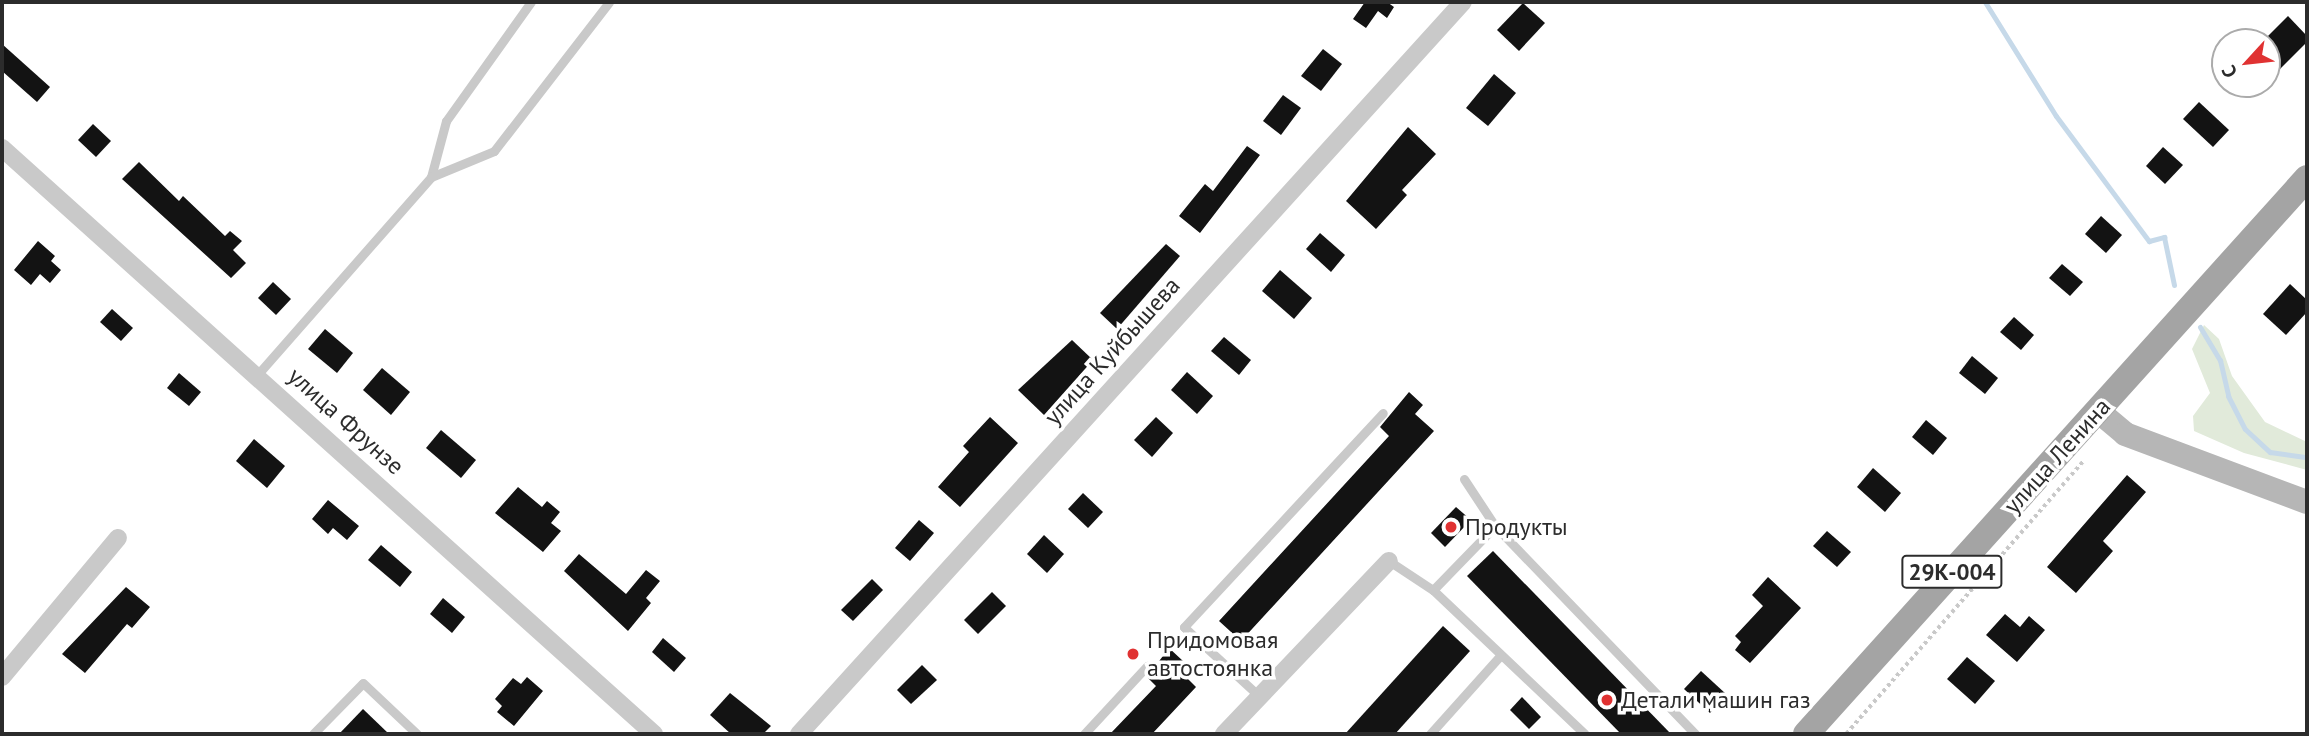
<!DOCTYPE html>
<html>
<head>
<meta charset="utf-8">
<style>
  body { margin:0 }
  #map { position:relative; width:2309px; height:736px; overflow:hidden; background:#fff; font-family:"PT Sans",sans-serif }
  div>[style] { position:absolute }
  .green>* { inset:0; background:#e1eada }
  .stream>* { height:5px; margin:-2.5px; padding:0 2.5px; transform-origin:2.5px; border-radius:2.5px; background:#c6d9e9 }
  .building>* { inset:0; background:#131313 }
  .path>* { height:3.5px; margin-top:-1.75px; transform-origin:0; background:repeating-linear-gradient(90deg,#c9c9c9 0 3.5px,transparent 0 7px) }
  .lane>* { height:9px; margin:-4.5px; padding:0 4.5px; transform-origin:4.5px; border-radius:4.5px; background:#c9c9c9 }
  .street>* { height:18px; margin:-9px; padding:0 9px; transform-origin:9px; border-radius:9px; background:#c9c9c9 }
  .secondary>* { height:24px; margin:-12px; padding:0 12px; transform-origin:12px; border-radius:12px; background:#b6b6b6 }
  .primary>* { height:26px; margin:-13px; padding:0 13px; transform-origin:13px; border-radius:13px; background:#a4a4a4 }
  .dots>* { width:19px; height:19px; translate:-50% -50%; box-sizing:border-box; border:4px solid #fff; border-radius:50% }
  span { translate:-50% -50%; white-space:nowrap; text-align:center; line-height:1.15; -webkit-text-stroke:7px #fff; paint-order:stroke }
  .shield-label span { padding:2px 5px; background:#fff; border:2px solid; border-radius:5px; -webkit-text-stroke-width:0 }
  .shield-label { font-size:23px; color:#2c2c2c; font-weight:700 }
  .street-label { font-size:24px; color:#2c2c2c }
  .poi-label { font-size:24px; color:#2c2c2c }
  .left { translate:0 -50%; text-align:left }
  .frame { position:absolute; inset:0; border:4px solid #2c2c2c; pointer-events:none }
  .north { position:absolute; left:2211px; top:28px; width:70px; height:70px; box-sizing:border-box; background:#fff; border:2px solid #ababab; border-radius:50%; rotate:243deg; font-size:19px; font-weight:700; line-height:28px; text-align:center; color:#2c2c2c }
  .north::after { content:''; display:block; margin:auto; width:24px; height:32px; background:#e03232; clip-path:polygon(50% 0,100% 100%,50% 72%,0 100%) }
</style>
</head>
<body>
<div id="map">
  <div class="green">
    <div style="clip-path:polygon(2204px 325px,2219px 339px,2232px 376px,2265px 422px,2307px 442px,2307px 470px,2244px 453px,2194px 431px,2193px 416px,2210px 393px,2192px 349px)"></div>
  </div>
  <div class="stream">
    <div style="left:1985px;top:2px;width:134px;rotate:58.1deg"></div>
    <div style="left:2056px;top:116px;width:156px;rotate:53.4deg"></div>
    <div style="left:2149px;top:241px;width:16px;rotate:-15deg"></div>
    <div style="left:2164px;top:237px;width:49px;rotate:78.2deg"></div>
    <div style="left:2200px;top:327px;width:39px;rotate:59deg"></div>
    <div style="left:2220px;top:360px;width:37px;rotate:77deg"></div>
    <div style="left:2228px;top:396px;width:37px;rotate:63deg"></div>
    <div style="left:2245px;top:429px;width:34px;rotate:43deg"></div>
    <div style="left:2270px;top:452px;width:37px;rotate:8deg"></div>
  </div>
  <div class="building">
    <div style="clip-path:polygon(1365px 2px,1387px 2px,1394px 7px,1387px 18px,1378px 11px,1366px 28px,1353px 19px)"></div>
    <div style="clip-path:polygon(1523px 3px,1545px 23px,1519px 51px,1497px 30px)"></div>
    <div style="clip-path:polygon(2288px 16px,2307px 36px,2307px 42px,2267px 82px,2264px 40px)"></div>
    <div style="clip-path:polygon(2px 44px,50px 87px,37px 102px,2px 71px)"></div>
    <div style="clip-path:polygon(1323px 49px,1342px 64px,1321px 91px,1301px 76px)"></div>
    <div style="clip-path:polygon(1494px 74px,1516px 93px,1488px 126px,1466px 108px)"></div>
    <div style="clip-path:polygon(1283px 95px,1301px 108px,1281px 135px,1263px 121px)"></div>
    <div style="clip-path:polygon(2199px 102px,2229px 130px,2213px 147px,2183px 119px)"></div>
    <div style="clip-path:polygon(93px 124px,111px 141px,96px 157px,78px 140px)"></div>
    <div style="clip-path:polygon(1408px 127px,1436px 154px,1402px 190px,1407px 195px,1376px 229px,1346px 201px)"></div>
    <div style="clip-path:polygon(1247px 146px,1260px 155px,1200px 233px,1179px 216px,1205px 184px,1213px 191px)"></div>
    <div style="clip-path:polygon(2163px 147px,2183px 165px,2165px 184px,2146px 166px)"></div>
    <div style="clip-path:polygon(139px 162px,179px 201px,183px 196px,225px 236px,230px 231px,242px 241px,233px 250px,246px 263px,231px 278px,122px 179px)"></div>
    <div style="clip-path:polygon(2101px 216px,2122px 235px,2106px 253px,2085px 234px)"></div>
    <div style="clip-path:polygon(1320px 233px,1345px 255px,1331px 272px,1306px 249px)"></div>
    <div style="clip-path:polygon(38px 241px,55px 256px,51px 261px,61px 270px,50px 283px,40px 274px,31px 285px,14px 270px)"></div>
    <div style="clip-path:polygon(1166px 244px,1180px 256px,1117px 329px,1100px 313px)"></div>
    <div style="clip-path:polygon(2062px 264px,2083px 282px,2070px 296px,2049px 278px)"></div>
    <div style="clip-path:polygon(1280px 270px,1312px 298px,1294px 319px,1262px 291px)"></div>
    <div style="clip-path:polygon(273px 282px,291px 299px,276px 315px,258px 298px)"></div>
    <div style="clip-path:polygon(2290px 284px,2307px 300px,2307px 312px,2286px 335px,2263px 314px)"></div>
    <div style="clip-path:polygon(112px 309px,133px 328px,121px 341px,100px 322px)"></div>
    <div style="clip-path:polygon(2014px 317px,2034px 335px,2021px 350px,2000px 332px)"></div>
    <div style="clip-path:polygon(325px 329px,353px 353px,337px 373px,308px 349px)"></div>
    <div style="clip-path:polygon(1224px 337px,1251px 360px,1239px 375px,1211px 351px)"></div>
    <div style="clip-path:polygon(1072px 340px,1093px 360px,1044px 415px,1018px 390px)"></div>
    <div style="clip-path:polygon(1972px 356px,1998px 378px,1985px 394px,1959px 373px)"></div>
    <div style="clip-path:polygon(382px 368px,410px 392px,391px 415px,363px 390px)"></div>
    <div style="clip-path:polygon(1187px 372px,1213px 396px,1197px 414px,1171px 390px)"></div>
    <div style="clip-path:polygon(179px 373px,201px 392px,189px 406px,167px 388px)"></div>
    <div style="clip-path:polygon(1409px 392px,1423px 405px,1415px 414px,1434px 431px,1241px 641px,1219px 621px,1389px 436px,1380px 427px)"></div>
    <div style="clip-path:polygon(990px 417px,1018px 443px,960px 507px,938px 487px,969px 452px,963px 446px)"></div>
    <div style="clip-path:polygon(1156px 417px,1173px 433px,1152px 457px,1134px 440px)"></div>
    <div style="clip-path:polygon(1926px 420px,1947px 438px,1933px 455px,1912px 437px)"></div>
    <div style="clip-path:polygon(441px 430px,476px 460px,461px 478px,426px 448px)"></div>
    <div style="clip-path:polygon(254px 439px,285px 466px,267px 488px,236px 461px)"></div>
    <div style="clip-path:polygon(1873px 468px,1901px 493px,1885px 512px,1857px 487px)"></div>
    <div style="clip-path:polygon(2127px 475px,2146px 492px,2103px 541px,2113px 551px,2076px 593px,2047px 567px)"></div>
    <div style="clip-path:polygon(518px 487px,542px 507px,547px 501px,560px 512px,551px 523px,561px 531px,543px 552px,495px 513px)"></div>
    <div style="clip-path:polygon(1083px 493px,1103px 512px,1088px 528px,1068px 509px)"></div>
    <div style="clip-path:polygon(328px 500px,359px 526px,347px 540px,333px 528px,328px 534px,312px 519px)"></div>
    <div style="clip-path:polygon(1456px 507px,1471px 520px,1445px 547px,1431px 533px)"></div>
    <div style="clip-path:polygon(919px 520px,934px 533px,910px 561px,895px 548px)"></div>
    <div style="clip-path:polygon(1827px 531px,1851px 552px,1837px 567px,1813px 546px)"></div>
    <div style="clip-path:polygon(1044px 535px,1064px 554px,1047px 573px,1027px 554px)"></div>
    <div style="clip-path:polygon(381px 545px,412px 572px,400px 587px,368px 560px)"></div>
    <div style="clip-path:polygon(1493px 551px,1671px 734px,1621px 734px,1467px 576px)"></div>
    <div style="clip-path:polygon(579px 554px,626px 594px,646px 570px,660px 581px,646px 598px,651px 603px,628px 631px,564px 571px)"></div>
    <div style="clip-path:polygon(1768px 577px,1801px 608px,1750px 663px,1735px 650px,1741px 642px,1735px 636px,1763px 606px,1752px 595px)"></div>
    <div style="clip-path:polygon(872px 579px,883px 590px,853px 621px,841px 610px)"></div>
    <div style="clip-path:polygon(126px 587px,150px 607px,132px 628px,127px 624px,85px 673px,62px 654px)"></div>
    <div style="clip-path:polygon(992px 592px,1006px 606px,978px 634px,964px 620px)"></div>
    <div style="clip-path:polygon(443px 598px,465px 617px,452px 633px,430px 614px)"></div>
    <div style="clip-path:polygon(2005px 614px,2020px 627px,2029px 616px,2045px 630px,2017px 662px,1986px 635px)"></div>
    <div style="clip-path:polygon(1443px 626px,1470px 651px,1395px 734px,1345px 734px)"></div>
    <div style="clip-path:polygon(663px 638px,686px 658px,674px 672px,652px 652px)"></div>
    <div style="clip-path:polygon(1169px 648px,1183px 661px,1177px 668px,1196px 687px,1152px 734px,1110px 734px,1156px 686px,1147px 677px)"></div>
    <div style="clip-path:polygon(1967px 657px,1995px 681px,1975px 704px,1947px 679px)"></div>
    <div style="clip-path:polygon(922px 665px,937px 680px,911px 704px,897px 690px)"></div>
    <div style="clip-path:polygon(1701px 671px,1726px 694px,1710px 713px,1684px 689px)"></div>
    <div style="clip-path:polygon(527px 677px,543px 691px,514px 726px,497px 712px,502px 706px,495px 699px,513px 678px,521px 684px)"></div>
    <div style="clip-path:polygon(730px 693px,771px 726px,763px 734px,731px 734px,710px 715px)"></div>
    <div style="clip-path:polygon(1522px 697px,1541px 717px,1529px 729px,1510px 710px)"></div>
    <div style="clip-path:polygon(363px 709px,389px 734px,339px 734px)"></div>
  </div>
  <div class="path">
    <div style="left:1846px;top:734px;width:362px;rotate:-49deg"></div>
  </div>
  <div class="lane">
    <div style="left:431px;top:177px;width:58px;rotate:-75deg"></div>
    <div style="left:446px;top:121px;width:146px;rotate:-54.5deg"></div>
    <div style="left:258px;top:374px;width:262px;rotate:-48.7deg"></div>
    <div style="left:431px;top:177px;width:68px;rotate:-22.4deg"></div>
    <div style="left:494px;top:151px;width:188px;rotate:-52.3deg"></div>
    <div style="left:1464px;top:479px;width:56px;rotate:56.6deg"></div>
    <div style="left:1389px;top:561px;width:53px;rotate:33.4deg"></div>
    <div style="left:1433px;top:590px;width:209px;rotate:43.5deg"></div>
    <div style="left:1433px;top:590px;width:89px;rotate:-45.9deg"></div>
    <div style="left:1495px;top:526px;width:289px;rotate:46.1deg"></div>
    <div style="left:1259px;top:696px;width:102px;rotate:-137.4deg"></div>
    <div style="left:1184px;top:627px;width:292px;rotate:-47.1deg"></div>
    <div style="left:313px;top:734px;width:71px;rotate:-45.6deg"></div>
    <div style="left:363px;top:683px;width:74px;rotate:43.4deg"></div>
    <div style="left:1084px;top:734px;width:93px;rotate:-47.2deg"></div>
    <div style="left:1430px;top:734px;width:106px;rotate:-48.1deg"></div>
  </div>
  <div class="street">
    <div style="left:2px;top:148px;width:877px;rotate:41.95deg"></div>
    <div style="left:2px;top:677px;width:181px;rotate:-50.2deg"></div>
    <div style="left:799px;top:734px;width:988px;rotate:-47.79deg"></div>
    <div style="left:1224px;top:734px;width:239px;rotate:-46.4deg"></div>
  </div>
  <div class="secondary">
    <div style="left:2098px;top:411px;width:35px;rotate:40deg"></div>
    <div style="left:2125px;top:434px;width:194px;rotate:20.5deg"></div>
  </div>
  <div class="primary">
    <div style="left:1806px;top:734px;width:748px;rotate:-47.98deg"></div>
  </div>
  <div class="dots">
    <div style="left:1451px;top:527px;background:#e03232"></div>
    <div style="left:1133px;top:654px;background:#e03232"></div>
    <div style="left:1607px;top:700px;background:#e03232"></div>
  </div>
  <div class="shield-label">
    <span style="left:1952px;top:572px">29К-004</span>
  </div>
  <div class="street-label">
    <span style="left:1112px;top:351px;rotate:-48deg">улица Куйбышева</span>
    <span style="left:346px;top:421px;rotate:42deg">улица Фрунзе</span>
    <span style="left:2057px;top:456px;rotate:-48deg">улица Ленина</span>
  </div>
  <div class="poi-label">
    <span class="left" style="left:1465px;top:527px">Продукты</span>
    <span class="left" style="left:1147px;top:654px">Придомовая<br>автостоянка</span>
    <span class="left" style="left:1621px;top:700px">Детали машин газ</span>
  </div>
  <div class="frame"></div>
  <div class="north">С</div>
</div>
</body>
</html>
